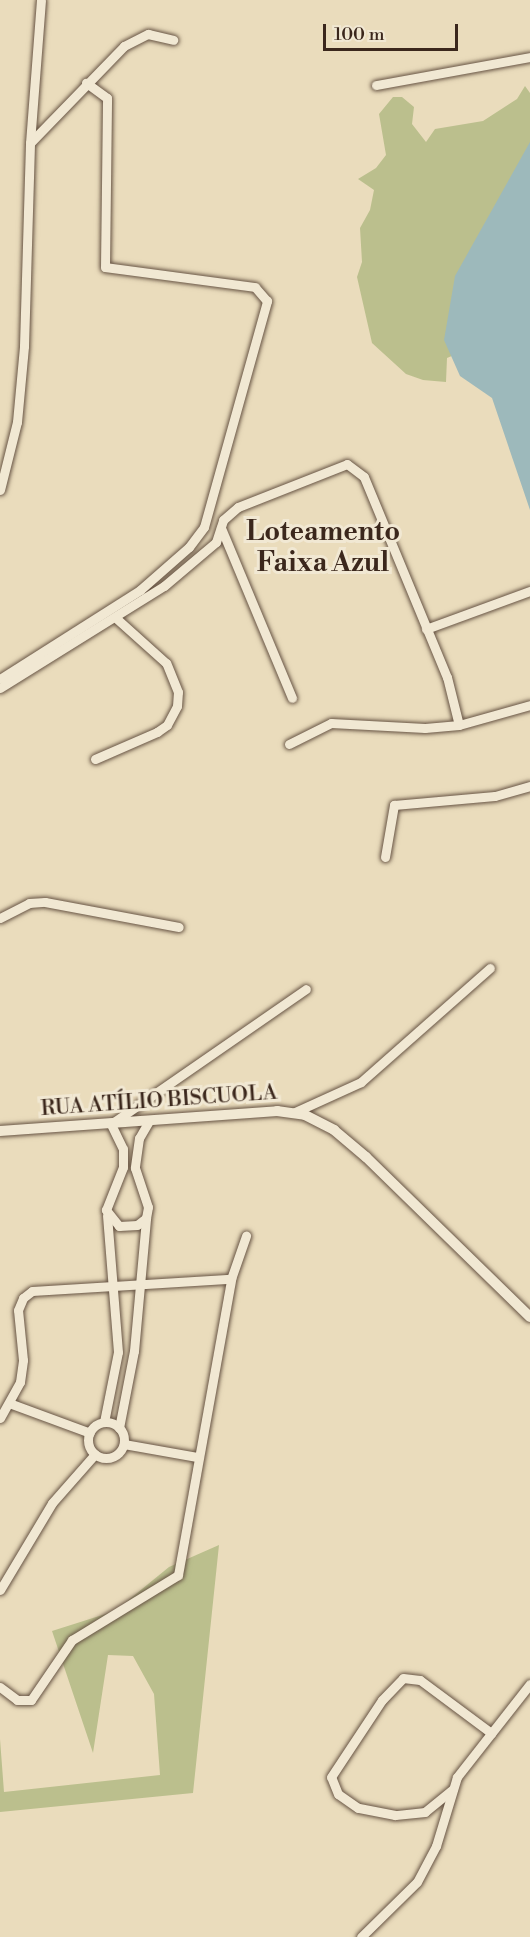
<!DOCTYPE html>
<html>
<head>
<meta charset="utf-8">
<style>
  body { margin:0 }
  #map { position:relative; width:530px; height:1937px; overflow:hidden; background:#eadcbc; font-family:"Libre Bodoni",serif }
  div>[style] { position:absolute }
  .green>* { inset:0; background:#bbbf8d }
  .water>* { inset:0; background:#9db9bb }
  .roads { filter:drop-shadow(0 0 2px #675444) drop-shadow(0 0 2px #675444) }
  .minor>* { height:9px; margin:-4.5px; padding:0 4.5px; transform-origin:4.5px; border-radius:4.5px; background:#f1e8d3 }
  .minor>.ring { margin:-4.5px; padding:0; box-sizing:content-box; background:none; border:9px solid #f1e8d3; border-radius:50% }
  .tertiary>* { height:10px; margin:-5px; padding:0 5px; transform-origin:5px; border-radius:5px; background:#f1e8d3 }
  span { translate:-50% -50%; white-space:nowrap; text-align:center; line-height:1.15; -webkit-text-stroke:6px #f1e8d3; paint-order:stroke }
  .street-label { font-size:21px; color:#3b271c }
  .district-label { font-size:27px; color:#3b271c; font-weight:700 }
  .scale { position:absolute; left:323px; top:24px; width:135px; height:27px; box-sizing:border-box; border:3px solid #3b271c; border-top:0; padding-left:8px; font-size:18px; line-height:21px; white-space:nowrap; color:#3b271c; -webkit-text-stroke:4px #f1e8d3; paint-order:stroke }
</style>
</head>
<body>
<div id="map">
  <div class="green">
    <div style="clip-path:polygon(525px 86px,530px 93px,530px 189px,459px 353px,447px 358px,446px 382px,423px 380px,406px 374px,372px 343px,357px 277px,362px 262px,360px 228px,370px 210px,374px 190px,358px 179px,376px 168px,386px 155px,379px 114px,393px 97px,402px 97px,414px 107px,412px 124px,426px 142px,435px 129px,483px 121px,517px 99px)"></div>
    <div style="clip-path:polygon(219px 1545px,193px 1793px,0 1812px,0 1739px,4px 1792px,160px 1775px,154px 1694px,133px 1656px,108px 1655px,93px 1753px,52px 1631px,115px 1611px,169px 1567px)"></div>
  </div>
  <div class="water">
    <div style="clip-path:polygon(530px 142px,530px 510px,492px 398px,460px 376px,444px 340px,455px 276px)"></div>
  </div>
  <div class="roads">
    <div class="minor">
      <div style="left:376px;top:85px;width:157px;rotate:-10.3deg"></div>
      <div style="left:30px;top:143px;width:135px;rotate:-45.9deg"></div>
      <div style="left:124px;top:46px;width:27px;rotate:-27deg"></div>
      <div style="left:148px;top:34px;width:26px;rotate:13deg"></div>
      <div style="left:0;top:490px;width:70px;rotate:-76deg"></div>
      <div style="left:17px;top:422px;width:76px;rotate:-84.7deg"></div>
      <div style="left:24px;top:346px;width:203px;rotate:-88.3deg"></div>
      <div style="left:30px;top:143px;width:143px;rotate:-85.6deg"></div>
      <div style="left:221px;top:528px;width:184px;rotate:67.3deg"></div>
      <div style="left:426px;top:629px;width:111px;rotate:-20.1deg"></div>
      <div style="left:0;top:679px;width:166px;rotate:-32.4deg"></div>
      <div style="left:140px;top:590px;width:65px;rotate:-41.3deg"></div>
      <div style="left:189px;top:547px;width:25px;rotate:-53deg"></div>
      <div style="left:204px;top:527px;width:235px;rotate:-74.4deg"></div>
      <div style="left:267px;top:301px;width:18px;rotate:-131deg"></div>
      <div style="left:255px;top:287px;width:151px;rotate:-172.4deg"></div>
      <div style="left:105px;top:267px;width:169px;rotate:-89.3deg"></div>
      <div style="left:107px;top:98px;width:26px;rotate:-144deg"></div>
      <div style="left:0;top:688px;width:193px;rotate:-31.9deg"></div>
      <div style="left:164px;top:586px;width:68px;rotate:-40.2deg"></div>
      <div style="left:216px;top:542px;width:23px;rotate:-72deg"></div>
      <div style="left:223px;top:520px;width:20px;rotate:-41deg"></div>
      <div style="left:238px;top:507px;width:117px;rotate:-21.5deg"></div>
      <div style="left:347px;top:464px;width:21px;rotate:37deg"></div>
      <div style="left:364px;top:477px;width:217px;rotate:67.5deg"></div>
      <div style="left:447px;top:677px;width:49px;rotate:76deg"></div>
      <div style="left:289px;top:744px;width:47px;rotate:-26.6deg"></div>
      <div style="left:331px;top:723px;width:94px;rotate:3deg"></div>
      <div style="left:425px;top:728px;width:34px;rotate:-5deg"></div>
      <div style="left:459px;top:725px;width:74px;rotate:-15.7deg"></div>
      <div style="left:95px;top:759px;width:68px;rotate:-23.5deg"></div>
      <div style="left:157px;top:732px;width:12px;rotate:-35deg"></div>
      <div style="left:167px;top:725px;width:21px;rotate:-62deg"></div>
      <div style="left:177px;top:706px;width:14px;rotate:-86deg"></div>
      <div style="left:178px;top:692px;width:31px;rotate:-112deg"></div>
      <div style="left:166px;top:663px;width:66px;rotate:-138.1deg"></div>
      <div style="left:385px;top:857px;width:53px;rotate:-80.2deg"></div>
      <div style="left:394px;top:805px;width:101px;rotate:-5.1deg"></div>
      <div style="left:495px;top:796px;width:36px;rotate:-16deg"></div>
      <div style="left:0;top:918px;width:33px;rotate:-27deg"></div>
      <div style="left:29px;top:903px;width:16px;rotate:-4deg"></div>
      <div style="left:45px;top:902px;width:136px;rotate:10.6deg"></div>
      <div style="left:295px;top:1112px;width:72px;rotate:-24.4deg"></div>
      <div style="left:361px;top:1082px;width:172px;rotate:-41.5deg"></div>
      <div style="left:149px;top:1121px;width:20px;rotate:120deg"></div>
      <div style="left:139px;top:1138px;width:30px;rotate:98deg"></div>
      <div style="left:135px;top:1168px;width:41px;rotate:71.6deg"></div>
      <div style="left:148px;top:1207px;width:11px;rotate:100deg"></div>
      <div style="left:146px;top:1218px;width:11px;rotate:142deg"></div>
      <div style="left:137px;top:1225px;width:18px;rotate:177deg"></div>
      <div style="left:119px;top:1226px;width:21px;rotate:-129deg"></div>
      <div style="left:106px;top:1210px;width:46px;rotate:-68.4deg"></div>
      <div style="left:123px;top:1167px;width:18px;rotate:-90deg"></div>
      <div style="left:123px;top:1149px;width:28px;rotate:-116deg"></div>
      <div style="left:111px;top:1124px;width:237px;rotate:-34.7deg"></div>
      <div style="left:9px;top:1403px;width:86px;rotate:20.3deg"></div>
      <div style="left:0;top:1418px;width:41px;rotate:-60.9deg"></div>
      <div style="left:20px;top:1382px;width:22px;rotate:-82deg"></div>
      <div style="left:23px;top:1360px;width:50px;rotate:-95.7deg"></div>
      <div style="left:18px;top:1310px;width:13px;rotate:-67deg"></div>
      <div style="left:23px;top:1298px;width:11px;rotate:-38deg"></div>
      <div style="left:32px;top:1291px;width:199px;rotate:-3.5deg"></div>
      <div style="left:231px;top:1279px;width:46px;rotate:-70.8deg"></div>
      <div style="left:104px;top:1422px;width:71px;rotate:-78.7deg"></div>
      <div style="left:118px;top:1352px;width:137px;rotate:-94.6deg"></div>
      <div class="ring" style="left:88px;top:1422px;width:27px;height:27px"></div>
      <div style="left:119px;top:1428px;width:78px;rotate:-79deg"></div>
      <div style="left:134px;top:1351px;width:134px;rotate:-84.8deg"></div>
      <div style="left:124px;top:1444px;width:74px;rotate:10.1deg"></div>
      <div style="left:0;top:1590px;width:101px;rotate:-59.1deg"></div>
      <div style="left:52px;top:1503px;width:65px;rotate:-48.7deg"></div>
      <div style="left:0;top:1687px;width:21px;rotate:37deg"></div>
      <div style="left:17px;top:1700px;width:14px"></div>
      <div style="left:31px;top:1700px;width:73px;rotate:-55.7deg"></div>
      <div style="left:72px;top:1640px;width:124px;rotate:-31.5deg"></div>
      <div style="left:178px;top:1575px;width:301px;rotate:-79.8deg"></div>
      <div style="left:453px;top:1789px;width:36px;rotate:141deg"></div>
      <div style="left:425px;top:1812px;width:30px;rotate:174deg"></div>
      <div style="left:395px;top:1815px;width:38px;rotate:-169deg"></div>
      <div style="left:358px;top:1808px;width:24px;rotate:-145deg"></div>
      <div style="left:338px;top:1794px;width:18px;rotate:-112deg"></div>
      <div style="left:331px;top:1777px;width:92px;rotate:-56.5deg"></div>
      <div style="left:382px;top:1700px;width:30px;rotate:-46deg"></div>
      <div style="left:403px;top:1678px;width:17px;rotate:7deg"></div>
      <div style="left:420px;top:1680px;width:89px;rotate:36.7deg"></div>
      <div style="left:361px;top:1937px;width:78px;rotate:-44.5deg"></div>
      <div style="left:417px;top:1882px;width:41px;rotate:-62.2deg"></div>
      <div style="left:436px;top:1846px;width:72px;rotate:-73.1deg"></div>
      <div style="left:457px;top:1777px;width:118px;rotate:-51.9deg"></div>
    </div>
    <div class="tertiary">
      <div style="left:0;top:1131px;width:278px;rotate:-4.1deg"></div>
      <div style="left:277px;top:1111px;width:28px;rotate:8deg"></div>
      <div style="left:305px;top:1115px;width:33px;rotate:27deg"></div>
      <div style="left:334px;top:1130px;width:42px;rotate:40.2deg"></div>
      <div style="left:366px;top:1157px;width:229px;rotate:44.3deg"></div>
    </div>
  </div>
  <div class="street-label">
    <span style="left:159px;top:1101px;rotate:-4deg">RUA ATÍLIO BISCUOLA</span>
  </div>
  <div class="district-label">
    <span style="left:323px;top:548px">Loteamento<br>Faixa Azul</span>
  </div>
  <div class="scale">100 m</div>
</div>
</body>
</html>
